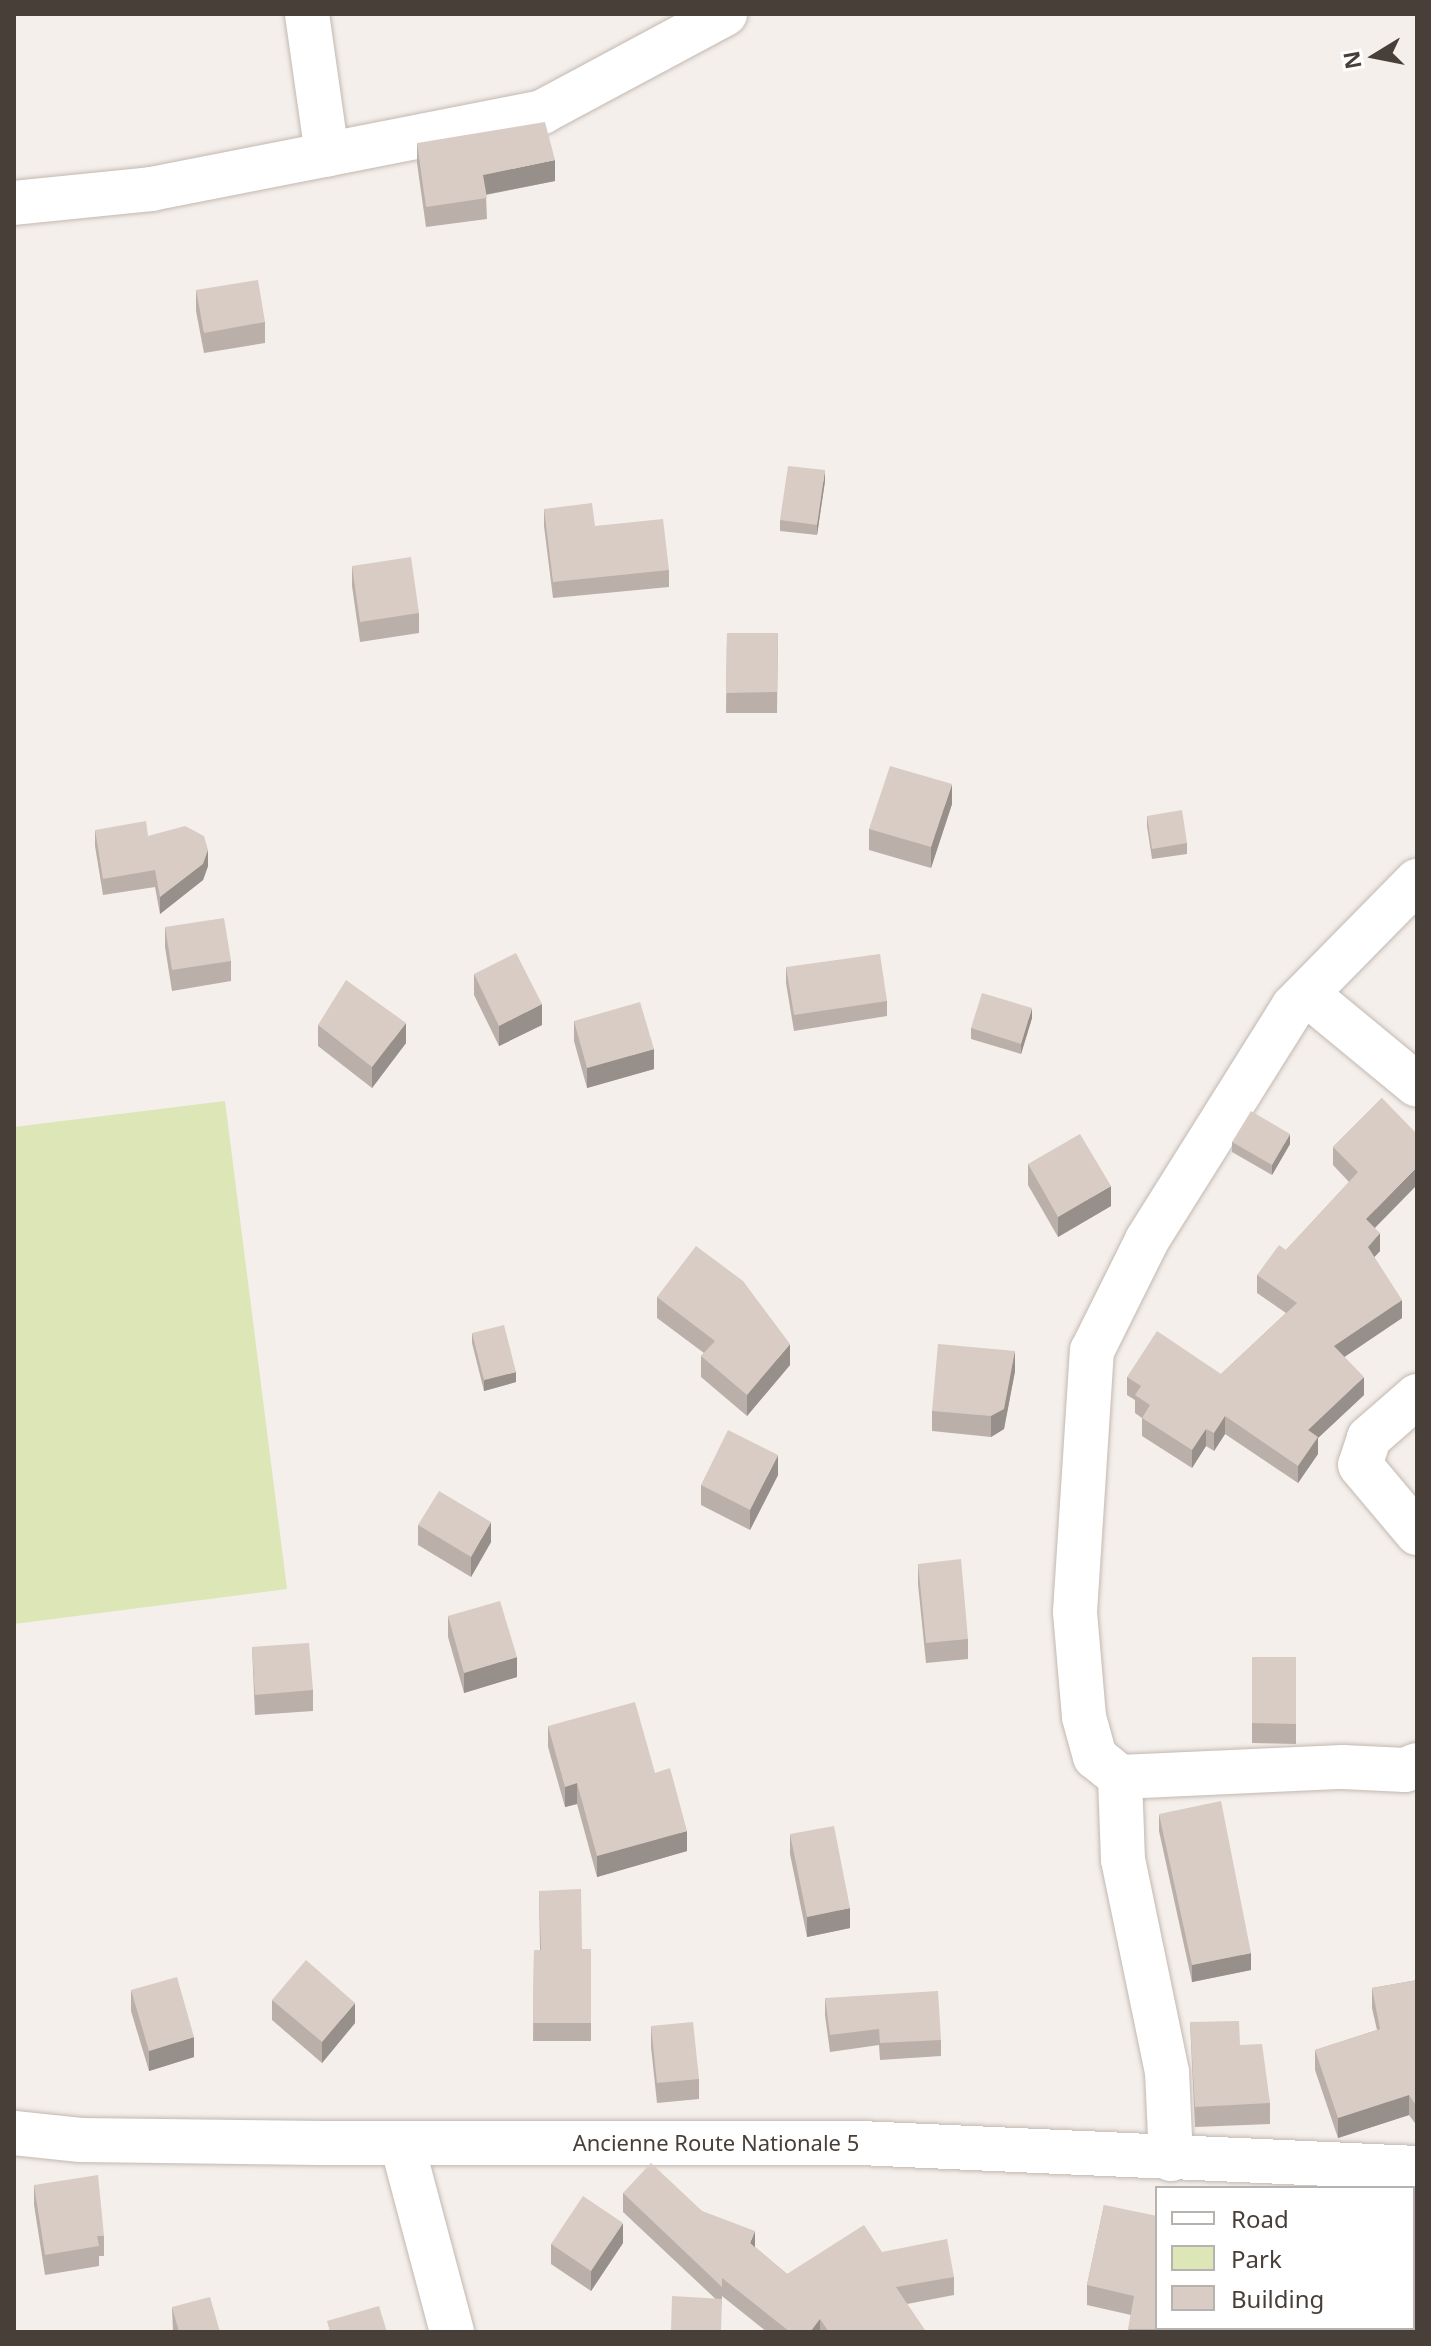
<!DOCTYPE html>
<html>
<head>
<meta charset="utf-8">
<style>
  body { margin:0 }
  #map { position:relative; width:1431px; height:2346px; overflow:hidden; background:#f4efeb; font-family:"Noto Sans",sans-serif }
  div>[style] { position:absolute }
  .green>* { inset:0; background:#dce6b7 }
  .roads { filter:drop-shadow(0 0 2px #c3b8b1) drop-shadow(0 0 2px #c3b8b1) }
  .minor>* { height:44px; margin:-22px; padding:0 22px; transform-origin:22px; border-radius:22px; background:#fff }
  .wall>* { inset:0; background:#baafa9 }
  .shaded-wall>* { inset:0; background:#978f89 }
  .building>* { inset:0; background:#d8ccc4 }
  span { translate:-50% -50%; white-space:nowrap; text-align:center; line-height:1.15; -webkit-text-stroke:8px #fff; paint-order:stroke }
  .street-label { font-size:22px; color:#483f39 }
  .frame { position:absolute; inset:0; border:16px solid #483f39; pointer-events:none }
  .legend { position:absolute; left:1155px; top:2186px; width:260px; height:144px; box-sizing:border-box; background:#fff; border:2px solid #b6b2b0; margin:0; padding:10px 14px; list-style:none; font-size:24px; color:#483f39 }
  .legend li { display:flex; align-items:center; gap:16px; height:40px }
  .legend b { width:40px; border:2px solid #b6b2b0 }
  .north { position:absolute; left:1335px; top:16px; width:80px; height:80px; -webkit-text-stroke:6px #fff; paint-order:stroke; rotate:260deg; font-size:22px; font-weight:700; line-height:32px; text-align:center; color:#483f39 }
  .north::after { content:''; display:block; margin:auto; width:28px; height:36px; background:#483f39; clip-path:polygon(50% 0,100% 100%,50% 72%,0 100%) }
</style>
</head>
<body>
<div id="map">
  <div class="green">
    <div style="clip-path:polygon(225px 1101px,287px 1589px,14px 1624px,14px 1127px)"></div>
  </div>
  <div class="roads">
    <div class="minor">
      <div style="left:307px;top:14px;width:142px;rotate:81.9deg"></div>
      <div style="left:14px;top:203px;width:138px;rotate:-5.8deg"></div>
      <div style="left:151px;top:189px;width:399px;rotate:-11.1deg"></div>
      <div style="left:542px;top:112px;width:208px;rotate:-28.2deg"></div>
      <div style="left:1308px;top:995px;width:141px;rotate:39.5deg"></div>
      <div style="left:1417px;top:1396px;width:64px;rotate:138.8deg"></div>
      <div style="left:1369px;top:1438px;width:28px;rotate:108deg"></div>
      <div style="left:1360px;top:1465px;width:89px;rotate:50deg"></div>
      <div style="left:1120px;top:1777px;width:223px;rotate:-2.6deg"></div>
      <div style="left:1343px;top:1767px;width:62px;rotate:2.8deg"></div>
      <div style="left:1405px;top:1770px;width:13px;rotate:-23deg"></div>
      <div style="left:14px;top:2133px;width:67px;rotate:6deg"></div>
      <div style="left:81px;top:2140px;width:239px;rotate:0.7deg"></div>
      <div style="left:320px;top:2143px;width:540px"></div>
      <div style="left:860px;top:2143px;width:558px;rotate:2.57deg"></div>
      <div style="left:402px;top:2144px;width:195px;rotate:75.1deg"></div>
      <div style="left:1171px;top:2159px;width:87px;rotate:-92.6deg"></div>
      <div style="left:1167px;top:2072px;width:217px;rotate:-101.7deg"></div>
      <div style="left:1123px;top:1860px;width:83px;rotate:-92.1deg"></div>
      <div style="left:1120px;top:1777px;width:32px;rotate:-141deg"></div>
      <div style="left:1095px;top:1757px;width:41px;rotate:-105.4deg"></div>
      <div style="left:1084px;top:1717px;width:105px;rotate:-94.9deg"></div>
      <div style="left:1075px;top:1612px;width:262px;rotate:-86.3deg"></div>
      <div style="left:1092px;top:1351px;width:124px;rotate:-63.6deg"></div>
      <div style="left:1147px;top:1240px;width:275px;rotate:-57.9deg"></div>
      <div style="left:1293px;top:1007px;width:177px;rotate:-45.5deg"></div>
    </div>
  </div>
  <div class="wall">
    <div style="clip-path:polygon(417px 143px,555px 181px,486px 195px,487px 219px,426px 227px,417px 163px)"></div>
    <div style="clip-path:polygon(196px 290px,265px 322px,265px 343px,204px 353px,196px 311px)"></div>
    <div style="clip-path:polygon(825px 481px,817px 535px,780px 531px,780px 520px)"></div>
    <div style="clip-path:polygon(544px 509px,595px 526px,669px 570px,669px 587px,553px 598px,544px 526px)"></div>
    <div style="clip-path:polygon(352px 566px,419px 613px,419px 633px,360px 642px,352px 586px)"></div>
    <div style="clip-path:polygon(727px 633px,778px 633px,777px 713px,726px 713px)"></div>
    <div style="clip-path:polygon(952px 804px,931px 868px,869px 850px,869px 829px)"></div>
    <div style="clip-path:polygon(1147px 816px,1187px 843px,1187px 854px,1152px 859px,1147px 826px)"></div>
    <div style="clip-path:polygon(95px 830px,148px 836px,208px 866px,203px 880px,160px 914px,155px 887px,103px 895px,95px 846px)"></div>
    <div style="clip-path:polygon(165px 927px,231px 961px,231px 981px,172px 991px,165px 947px)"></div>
    <div style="clip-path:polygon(786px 967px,887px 1001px,887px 1016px,794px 1031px,786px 983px)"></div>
    <div style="clip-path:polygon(474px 974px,542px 1025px,499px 1046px,474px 995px)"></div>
    <div style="clip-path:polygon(1032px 1018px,1021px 1054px,971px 1039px,971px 1028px)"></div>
    <div style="clip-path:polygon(574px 1021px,654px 1069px,587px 1088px,574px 1041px)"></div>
    <div style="clip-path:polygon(318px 1025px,406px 1043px,372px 1088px,318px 1046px)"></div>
    <div style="clip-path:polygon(1382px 1098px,1375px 1228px,1380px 1251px,1374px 1257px,1402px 1318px,1344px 1357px,1364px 1395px,1318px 1438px,1318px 1454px,1298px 1483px,1225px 1434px,1214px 1451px,1206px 1446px,1192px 1468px,1142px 1436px,1142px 1418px,1135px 1413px,1135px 1400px,1127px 1395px,1127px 1377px,1221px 1374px,1286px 1313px,1257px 1293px,1257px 1275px,1286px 1250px,1349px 1182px,1333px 1165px,1333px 1147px)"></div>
    <div style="clip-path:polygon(1232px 1142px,1290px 1144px,1272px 1175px,1232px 1152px)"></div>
    <div style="clip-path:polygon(1028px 1164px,1111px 1206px,1058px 1237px,1028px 1185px)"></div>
    <div style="clip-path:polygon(657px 1297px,790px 1365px,747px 1416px,701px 1377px,701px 1356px,704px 1353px,657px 1318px)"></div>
    <div style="clip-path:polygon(472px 1333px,516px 1382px,484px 1391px,472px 1343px)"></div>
    <div style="clip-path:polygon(1015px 1371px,1004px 1429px,991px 1437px,932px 1431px,932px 1411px)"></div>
    <div style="clip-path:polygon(778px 1475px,750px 1530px,701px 1505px,701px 1485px)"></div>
    <div style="clip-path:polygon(418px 1525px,491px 1542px,471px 1577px,418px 1545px)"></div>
    <div style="clip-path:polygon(918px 1564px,968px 1639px,968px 1659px,926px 1663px,918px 1584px)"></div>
    <div style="clip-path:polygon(448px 1616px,517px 1677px,464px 1693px,448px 1637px)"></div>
    <div style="clip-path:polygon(252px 1647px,313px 1690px,313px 1711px,255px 1715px)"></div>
    <div style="clip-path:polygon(1252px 1657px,1296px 1657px,1296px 1744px,1252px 1743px)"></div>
    <div style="clip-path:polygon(548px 1726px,655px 1773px,687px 1851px,597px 1877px,577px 1804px,565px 1807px,548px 1747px)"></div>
    <div style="clip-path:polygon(1159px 1814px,1251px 1970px,1192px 1982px,1159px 1831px)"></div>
    <div style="clip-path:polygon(790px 1834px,850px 1928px,807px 1937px,790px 1854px)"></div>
    <div style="clip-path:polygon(539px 1891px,582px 1949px,591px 1949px,591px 2041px,533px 2041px,534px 1950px,540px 1950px)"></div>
    <div style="clip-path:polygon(1417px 1980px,1417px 2126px,1409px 2115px,1338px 2138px,1315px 2070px,1315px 2050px,1377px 2030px,1372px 2008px,1372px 1988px)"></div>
    <div style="clip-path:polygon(131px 1990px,194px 2057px,149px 2071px,131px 2011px)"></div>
    <div style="clip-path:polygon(825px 1998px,941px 2040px,941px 2056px,880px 2060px,879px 2045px,830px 2052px,825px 2015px)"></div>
    <div style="clip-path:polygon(272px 2000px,355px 2023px,322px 2063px,272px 2020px)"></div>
    <div style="clip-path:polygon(1190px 2022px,1240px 2045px,1270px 2103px,1270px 2124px,1195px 2127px)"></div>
    <div style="clip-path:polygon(651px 2026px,699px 2079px,699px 2099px,657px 2103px,651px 2047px)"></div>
    <div style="clip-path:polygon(34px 2185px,104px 2236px,104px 2256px,99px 2256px,99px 2266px,45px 2275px,34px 2205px)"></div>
    <div style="clip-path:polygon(623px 2193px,702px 2211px,755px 2247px,787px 2274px,882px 2252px,954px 2277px,954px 2295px,907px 2304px,926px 2332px,767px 2332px,722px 2296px,722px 2305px,623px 2212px)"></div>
    <div style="clip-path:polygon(1104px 2205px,1157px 2328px,1244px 2328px,1244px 2332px,1128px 2332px,1131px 2315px,1087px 2305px,1087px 2285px)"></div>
    <div style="clip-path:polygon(623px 2243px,591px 2291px,551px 2264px,551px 2244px)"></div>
    <div style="clip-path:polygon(172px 2307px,220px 2332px,173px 2332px)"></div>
  </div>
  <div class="shaded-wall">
    <div style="clip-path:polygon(555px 160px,555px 181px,483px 195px,483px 175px)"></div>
    <div style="clip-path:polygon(825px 470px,825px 481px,817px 535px,817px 525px)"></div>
    <div style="clip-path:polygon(952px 784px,952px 804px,931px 868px,931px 847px)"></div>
    <div style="clip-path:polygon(208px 850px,208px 866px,203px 880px,160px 914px,160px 897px)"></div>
    <div style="clip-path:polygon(542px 1004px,542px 1025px,499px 1046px,499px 1026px)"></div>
    <div style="clip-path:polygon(1032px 1008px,1032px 1018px,1021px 1054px,1021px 1044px)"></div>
    <div style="clip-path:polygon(406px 1023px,406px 1043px,372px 1088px,372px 1067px)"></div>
    <div style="clip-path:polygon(654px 1049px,654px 1069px,587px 1088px,587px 1068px)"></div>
    <div style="clip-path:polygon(1290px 1134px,1290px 1144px,1272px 1175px,1272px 1165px)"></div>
    <div style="clip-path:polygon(1417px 1167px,1417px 1185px,1366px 1237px,1366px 1219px)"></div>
    <div style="clip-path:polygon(1111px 1186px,1111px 1206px,1058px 1237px,1058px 1217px)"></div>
    <div style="clip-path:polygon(1380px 1233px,1380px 1251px,1368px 1264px,1368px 1247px)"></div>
    <div style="clip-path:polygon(1402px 1300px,1402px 1318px,1334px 1364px,1334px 1346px)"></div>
    <div style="clip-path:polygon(790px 1344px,790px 1365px,747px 1416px,747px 1395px)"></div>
    <div style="clip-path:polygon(1015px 1351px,1015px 1371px,1004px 1429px,991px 1437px,991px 1416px)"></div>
    <div style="clip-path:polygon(516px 1372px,516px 1382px,484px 1391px,484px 1380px)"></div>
    <div style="clip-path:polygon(1364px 1377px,1364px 1395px,1318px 1438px,1318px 1454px,1298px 1483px,1298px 1466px,1308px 1430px)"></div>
    <div style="clip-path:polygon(1225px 1416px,1225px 1434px,1214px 1451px,1214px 1433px)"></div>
    <div style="clip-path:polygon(1206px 1429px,1206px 1446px,1192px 1468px,1192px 1450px)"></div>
    <div style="clip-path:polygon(778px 1455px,778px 1475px,750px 1530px,750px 1510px)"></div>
    <div style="clip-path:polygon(491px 1522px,491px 1542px,471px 1577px,471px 1557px)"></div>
    <div style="clip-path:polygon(517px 1657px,517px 1677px,464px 1693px,464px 1673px)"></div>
    <div style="clip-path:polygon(577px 1783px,577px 1804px,565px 1807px,565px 1787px)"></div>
    <div style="clip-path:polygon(687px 1831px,687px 1851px,597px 1877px,597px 1856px)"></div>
    <div style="clip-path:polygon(850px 1908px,850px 1928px,807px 1937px,807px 1917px)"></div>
    <div style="clip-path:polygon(1251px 1953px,1251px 1970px,1192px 1982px,1192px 1965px)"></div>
    <div style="clip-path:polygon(355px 2003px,355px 2023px,322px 2063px,322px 2042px)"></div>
    <div style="clip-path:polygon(194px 2037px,194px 2057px,149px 2071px,149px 2051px)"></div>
    <div style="clip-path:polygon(1409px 2095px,1409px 2115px,1338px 2138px,1338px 2118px)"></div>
    <div style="clip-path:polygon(623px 2223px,623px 2243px,591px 2291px,591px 2271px)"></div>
    <div style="clip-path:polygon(755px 2231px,755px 2249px,750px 2243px)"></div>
    <div style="clip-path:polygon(820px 2319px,820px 2332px,810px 2332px)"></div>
  </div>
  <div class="building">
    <div style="clip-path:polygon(545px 122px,555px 160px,483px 175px,487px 198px,426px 207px,417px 143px)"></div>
    <div style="clip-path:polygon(258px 280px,265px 322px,204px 333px,196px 290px)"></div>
    <div style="clip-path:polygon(788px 466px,825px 470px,817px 525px,780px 520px)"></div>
    <div style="clip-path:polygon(592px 503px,595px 526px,663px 519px,669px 570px,553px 582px,544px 509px)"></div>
    <div style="clip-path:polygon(411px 557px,419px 613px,360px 622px,352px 566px)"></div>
    <div style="clip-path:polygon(727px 633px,778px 633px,777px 692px,726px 693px)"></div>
    <div style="clip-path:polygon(890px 766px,952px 784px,931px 847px,869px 829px)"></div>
    <div style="clip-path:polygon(1182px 810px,1187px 843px,1152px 849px,1147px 816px)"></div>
    <div style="clip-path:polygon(146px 821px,148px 836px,185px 826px,204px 836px,208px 850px,203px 864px,160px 897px,155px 870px,103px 879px,95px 830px)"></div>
    <div style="clip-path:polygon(224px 918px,231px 961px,172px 970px,165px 927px)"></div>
    <div style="clip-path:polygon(516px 953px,542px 1004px,499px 1026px,474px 974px)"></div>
    <div style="clip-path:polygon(880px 954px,887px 1001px,794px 1015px,786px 967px)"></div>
    <div style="clip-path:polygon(346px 980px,406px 1023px,372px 1067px,318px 1025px)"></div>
    <div style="clip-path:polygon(982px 993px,1032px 1008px,1021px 1044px,971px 1028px)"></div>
    <div style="clip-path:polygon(640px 1002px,654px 1049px,587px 1068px,574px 1021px)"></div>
    <div style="clip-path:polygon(1382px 1098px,1417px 1134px,1417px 1167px,1366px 1219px,1380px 1233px,1368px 1247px,1402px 1300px,1334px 1346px,1364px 1377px,1308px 1430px,1318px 1437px,1298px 1466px,1225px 1416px,1214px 1433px,1206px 1429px,1192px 1450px,1142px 1418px,1150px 1405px,1135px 1395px,1141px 1386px,1127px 1377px,1157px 1331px,1221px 1374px,1297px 1303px,1257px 1275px,1279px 1245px,1286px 1250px,1358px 1172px,1333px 1147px)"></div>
    <div style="clip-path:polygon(1251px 1111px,1290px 1134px,1272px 1165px,1232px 1142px)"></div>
    <div style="clip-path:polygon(1080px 1134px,1111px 1186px,1058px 1217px,1028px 1164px)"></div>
    <div style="clip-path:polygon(696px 1246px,743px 1281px,790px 1344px,747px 1395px,701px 1356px,715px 1341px,657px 1297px)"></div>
    <div style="clip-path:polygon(504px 1325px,516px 1372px,484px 1380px,472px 1333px)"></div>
    <div style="clip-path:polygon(938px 1344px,1015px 1351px,1004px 1409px,991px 1416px,932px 1411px)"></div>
    <div style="clip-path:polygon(728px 1430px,778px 1455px,750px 1510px,701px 1485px)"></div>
    <div style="clip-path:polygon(439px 1491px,491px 1522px,471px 1557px,418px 1525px)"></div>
    <div style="clip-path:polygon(961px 1559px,968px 1639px,926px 1643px,918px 1564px)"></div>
    <div style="clip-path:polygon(500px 1601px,517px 1657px,464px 1673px,448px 1616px)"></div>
    <div style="clip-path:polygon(309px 1643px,313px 1690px,255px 1695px,252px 1647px)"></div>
    <div style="clip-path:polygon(1252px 1657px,1296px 1657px,1296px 1724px,1252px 1723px)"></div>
    <div style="clip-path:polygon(635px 1702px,655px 1773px,670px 1768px,687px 1831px,597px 1856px,577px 1783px,565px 1787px,548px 1726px)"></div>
    <div style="clip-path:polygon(1221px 1801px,1251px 1953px,1192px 1965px,1159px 1814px)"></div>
    <div style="clip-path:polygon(834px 1826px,850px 1908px,807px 1917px,790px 1834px)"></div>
    <div style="clip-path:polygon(581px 1889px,582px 1949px,591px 1949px,591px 2023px,533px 2023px,534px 1950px,541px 1950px,539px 1891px)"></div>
    <div style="clip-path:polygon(306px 1960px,355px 2003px,322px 2042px,272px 2000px)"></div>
    <div style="clip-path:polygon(177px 1977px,194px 2037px,149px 2051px,131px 1990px)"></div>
    <div style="clip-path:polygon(1417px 1980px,1417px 2107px,1409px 2095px,1338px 2118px,1315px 2050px,1380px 2029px,1372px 1988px)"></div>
    <div style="clip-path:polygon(938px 1991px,941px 2040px,880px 2043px,879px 2029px,830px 2035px,825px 1998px)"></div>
    <div style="clip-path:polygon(1239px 2021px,1240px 2045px,1262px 2044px,1270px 2103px,1195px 2107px,1190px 2022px)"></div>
    <div style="clip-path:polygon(693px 2022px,699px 2079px,657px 2083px,651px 2026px)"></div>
    <div style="clip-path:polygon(651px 2163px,702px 2211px,755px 2231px,750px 2243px,787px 2274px,864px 2225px,882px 2252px,947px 2239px,954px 2277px,896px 2287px,926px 2332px,829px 2332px,820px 2319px,810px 2332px,790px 2332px,722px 2278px,722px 2287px,623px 2193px)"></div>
    <div style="clip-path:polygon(98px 2175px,104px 2236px,97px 2236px,99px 2246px,45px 2255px,34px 2185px)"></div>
    <div style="clip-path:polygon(583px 2196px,623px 2223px,591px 2271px,551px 2244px)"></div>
    <div style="clip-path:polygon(1104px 2205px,1157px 2216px,1157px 2328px,1244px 2329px,1128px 2329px,1134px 2296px,1087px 2285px)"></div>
    <div style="clip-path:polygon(1417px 2263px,1417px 2331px,1362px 2332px,1362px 2328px,1413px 2328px,1413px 2264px)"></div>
    <div style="clip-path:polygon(672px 2296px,722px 2299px,721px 2332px,671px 2332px)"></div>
    <div style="clip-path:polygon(210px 2297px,220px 2332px,179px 2332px,172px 2307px)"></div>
    <div style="clip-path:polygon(379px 2306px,387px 2332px,330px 2332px,327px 2321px)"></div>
  </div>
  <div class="street-label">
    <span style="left:716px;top:2143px">Ancienne Route Nationale 5</span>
  </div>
  <div class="frame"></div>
  <ul class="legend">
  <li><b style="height:10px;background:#fff"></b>Road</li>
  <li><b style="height:22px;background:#dce6b7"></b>Park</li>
  <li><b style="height:22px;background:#d8ccc4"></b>Building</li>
  </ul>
  <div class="north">N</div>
</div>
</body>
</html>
